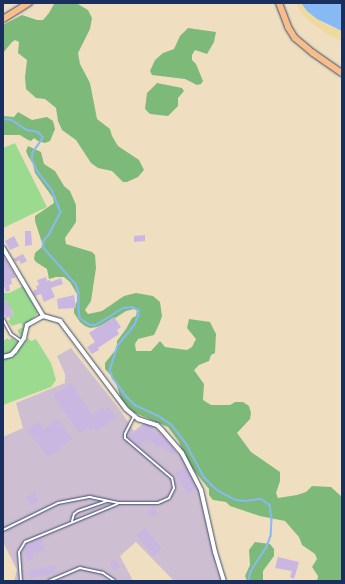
<!DOCTYPE html>
<html>
<head>
<meta charset="utf-8">
<style>
  body { margin:0 }
  #map { position:relative; width:345px; height:584px; overflow:hidden; background:#efdfc0; font-family:"IM FELL English",serif }
  div>[style] { position:absolute }
  .industrial>* { inset:0; background:#cebed2 }
  .green>* { inset:0; background:#9cda8f }
  .forest>* { inset:0; background:#7dba7a }
  .sand>* { inset:0; background:#eeda9e }
  .water>* { inset:0; background:#87b9f4 }
  .stream>* { height:1.5px; margin:-0.75px; padding:0 0.75px; transform-origin:0.75px; border-radius:0.75px; background:#87b9f4 }
  .building>* { inset:0; background:#c9b6e1 }
  .roads { filter:drop-shadow(0 0 1px #3b496d) drop-shadow(0 0 1px #3b496d) }
  .service>* { height:2px; margin:-1px; padding:0 1px; transform-origin:1px; border-radius:1px; background:#fff }
  .minor>* { height:4px; margin:-2px; padding:0 2px; transform-origin:2px; border-radius:2px; background:#fff }
  .primary>* { height:6px; margin:-3px; padding:0 3px; transform-origin:3px; border-radius:3px; background:#f8bd89 }
  span { translate:-50% -50%; white-space:nowrap; text-align:center; line-height:1.15; -webkit-text-stroke:4px #f7f3e8; paint-order:stroke }
  .frame { position:absolute; inset:0; border:4px solid #1b2f5e; pointer-events:none }
</style>
</head>
<body>
<div id="map">
  <div class="industrial">
    <div style="clip-path:polygon(71px 348px,120px 410px,134px 431px,145px 422px,148px 423px,160px 432px,185px 462px,198px 487px,217px 570px,222px 578px,219px 581px,174px 581px,136px 542px,120px 556px,133px 581px,14px 581px,17px 570px,3px 542px,3px 437px,23px 428px,16px 403px,65px 383px,65px 374px,57px 356px)"></div>
  </div>
  <div class="green">
    <div style="clip-path:polygon(15px 143px,47px 207px,3px 228px,3px 148px)"></div>
    <div style="clip-path:polygon(23px 286px,38px 313px,25px 326px,22px 339px,18px 332px,18px 330px,23px 327px,21px 323px,12px 326px,8px 321px,10px 320px,9px 317px,14px 315px,12px 310px,3px 313px,3px 310px,8px 305px,6px 300px,3px 301px,3px 293px,9px 293px)"></div>
    <div style="clip-path:polygon(8px 338px,9px 340px,12px 338px,18px 342px,18px 344px,10px 353px,3px 355px,3px 341px)"></div>
    <div style="clip-path:polygon(28px 338px,31px 341px,36px 339px,51px 363px,56px 380px,51px 387px,3px 405px,3px 358px,9px 358px,15px 354px)"></div>
  </div>
  <div class="forest">
    <div style="clip-path:polygon(57px 3px,76px 3px,88px 10px,92px 18px,90px 29px,78px 53px,80px 64px,90px 83px,97px 119px,110px 129px,112px 136px,118px 146px,139px 160px,144px 170px,138px 177px,127px 182px,123px 182px,112px 171px,98px 168px,91px 163px,76px 140px,62px 130px,58px 121px,56px 108px,45px 99px,36px 98px,26px 89px,25px 77px,27px 60px,18px 53px,19px 42px,15px 40px,12px 42px,3px 53px,3px 25px,22px 15px,37px 20px,43px 20px,49px 13px,54px 4px)"></div>
    <div style="clip-path:polygon(188px 28px,216px 32px,214px 42px,207px 54px,195px 50px,192px 55px,192px 60px,196px 64px,203px 81px,201px 84px,197px 85px,185px 79px,152px 75px,150px 71px,155px 60px,163px 53px,174px 49px,180px 36px)"></div>
    <div style="clip-path:polygon(157px 83px,182px 88px,184px 91px,178px 98px,178px 106px,168px 116px,150px 114px,145px 109px,147px 93px)"></div>
    <div style="clip-path:polygon(18px 112px,32px 120px,47px 117px,53px 121px,55px 129px,50px 141px,45px 143px,38px 141px,34px 138px,31px 141px,28px 140px,20px 135px,3px 135px,3px 116px,14px 117px)"></div>
    <div style="clip-path:polygon(28px 146px,41px 152px,44px 164px,55px 171px,64px 186px,70px 191px,76px 205px,76px 222px,65px 238px,66px 244px,92px 252px,95px 255px,96px 268px,91px 301px,85px 310px,88px 314px,102px 311px,124px 296px,136px 293px,153px 296px,160px 302px,162px 316px,160px 322px,154px 335px,138px 339px,135px 344px,136px 351px,151px 351px,160px 341px,165px 347px,187px 350px,192px 347px,196px 339px,187px 328px,189px 319px,210px 322px,216px 334px,215px 353px,211px 355px,209px 361px,199px 365px,194px 370px,204px 384px,203px 400px,211px 405px,230px 405px,235px 402px,243px 402px,249px 406px,251px 413px,250px 419px,237px 433px,251px 452px,280px 472px,280px 481px,276px 493px,278px 498px,297px 495px,306px 492px,312px 486px,331px 487px,342px 497px,342px 581px,317px 581px,318px 576px,312px 567px,317px 559px,315px 554px,302px 545px,299px 537px,285px 521px,260px 516px,230px 506px,226px 502px,213px 500px,209px 495px,209px 489px,186px 461px,179px 442px,168px 427px,133px 412px,121px 399px,115px 380px,105px 369px,105px 363px,117px 348px,117px 341px,126px 329px,132px 318px,136px 316px,137px 311px,134px 309px,126px 311px,109px 322px,97px 327px,90px 328px,85px 326px,80px 322px,74px 313px,74px 309px,77px 301px,77px 294px,70px 282px,64px 277px,56px 277px,49px 279px,47px 269px,36px 262px,34px 259px,35px 253px,43px 246px,35px 221px,35px 216px,54px 203px,53px 198px,35px 173px,33px 164px,28px 156px,26px 151px)"></div>
    <div style="clip-path:polygon(255px 542px,270px 544px,274px 549px,274px 556px,263px 571px,263px 581px,247px 581px,245px 576px,250px 565px,249px 550px)"></div>
  </div>
  <div class="sand">
    <div style="clip-path:polygon(296px 3px,301px 3px,307px 11px,324px 24px,342px 31px,342px 41px,327px 34px,311px 23px,301px 13px)"></div>
  </div>
  <div class="water">
    <div style="clip-path:polygon(301px 3px,342px 3px,342px 31px,317px 19px,307px 11px)"></div>
  </div>
  <div class="stream">
    <div style="left:3px;top:119px;width:9px;rotate:6deg"></div>
    <div style="left:12px;top:120px;width:18px;rotate:34deg"></div>
    <div style="left:27px;top:130px;width:11px;rotate:10deg"></div>
    <div style="left:38px;top:132px;width:7px;rotate:45deg"></div>
    <div style="left:43px;top:137px;width:3px;rotate:108deg"></div>
    <div style="left:42px;top:140px;width:16px;rotate:125deg"></div>
    <div style="left:33px;top:153px;width:6px;rotate:99deg"></div>
    <div style="left:32px;top:159px;width:14px;rotate:65deg"></div>
    <div style="left:38px;top:172px;width:23px;rotate:52deg"></div>
    <div style="left:52px;top:190px;width:24px;rotate:68deg"></div>
    <div style="left:61px;top:212px;width:25px;rotate:117deg"></div>
    <div style="left:50px;top:234px;width:9px;rotate:131deg"></div>
    <div style="left:44px;top:241px;width:6px;rotate:99deg"></div>
    <div style="left:43px;top:247px;width:50px;rotate:48.3deg"></div>
    <div style="left:76px;top:284px;width:9px;rotate:72deg"></div>
    <div style="left:79px;top:293px;width:16px;rotate:90deg"></div>
    <div style="left:79px;top:309px;width:9px;rotate:84deg"></div>
    <div style="left:80px;top:318px;width:12px;rotate:35deg"></div>
    <div style="left:90px;top:325px;width:6px"></div>
    <div style="left:96px;top:325px;width:32px;rotate:-32deg"></div>
    <div style="left:123px;top:308px;width:9px;rotate:-6deg"></div>
    <div style="left:132px;top:307px;width:8px;rotate:23deg"></div>
    <div style="left:139px;top:310px;width:5px;rotate:90deg"></div>
    <div style="left:139px;top:315px;width:11px;rotate:112deg"></div>
    <div style="left:135px;top:325px;width:27px;rotate:129deg"></div>
    <div style="left:118px;top:346px;width:25px;rotate:108deg"></div>
    <div style="left:110px;top:370px;width:9px;rotate:69deg"></div>
    <div style="left:113px;top:378px;width:22px;rotate:54deg"></div>
    <div style="left:126px;top:396px;width:13px;rotate:45deg"></div>
    <div style="left:135px;top:405px;width:26px;rotate:25deg"></div>
    <div style="left:159px;top:416px;width:14px;rotate:34deg"></div>
    <div style="left:171px;top:424px;width:24px;rotate:52deg"></div>
    <div style="left:186px;top:443px;width:38px;rotate:62deg"></div>
    <div style="left:204px;top:477px;width:18px;rotate:45deg"></div>
    <div style="left:217px;top:490px;width:21px;rotate:28deg"></div>
    <div style="left:236px;top:500px;width:10px;rotate:6deg"></div>
    <div style="left:246px;top:501px;width:15px;rotate:-8deg"></div>
    <div style="left:261px;top:499px;width:11px;rotate:34deg"></div>
    <div style="left:270px;top:505px;width:14px;rotate:82deg"></div>
    <div style="left:272px;top:519px;width:17px;rotate:93deg"></div>
    <div style="left:271px;top:536px;width:12px;rotate:110deg"></div>
    <div style="left:267px;top:547px;width:30px;rotate:123deg"></div>
    <div style="left:251px;top:572px;width:9px;rotate:103deg"></div>
  </div>
  <div class="building">
    <div style="clip-path:polygon(25px 231px,31px 231px,32px 245px,25px 246px)"></div>
    <div style="clip-path:polygon(145px 235px,145px 241px,134px 242px,134px 236px)"></div>
    <div style="clip-path:polygon(14px 236px,19px 246px,10px 250px,5px 241px)"></div>
    <div style="clip-path:polygon(23px 254px,27px 261px,21px 264px,19px 260px,16px 262px,13px 259px)"></div>
    <div style="clip-path:polygon(3px 255px,16px 277px,11px 279px,12px 284px,9px 285px,10px 291px,6px 292px,3px 282px)"></div>
    <div style="clip-path:polygon(46px 277px,47px 281px,50px 280px,51px 282px,61px 278px,63px 284px,51px 288px,55px 297px,44px 302px,41px 294px,35px 296px,33px 291px,37px 289px,36px 286px,39px 285px,37px 280px)"></div>
    <div style="clip-path:polygon(74px 295px,76px 308px,58px 309px,57px 299px)"></div>
    <div style="clip-path:polygon(6px 300px,14px 315px,6px 318px,3px 312px,3px 301px)"></div>
    <div style="clip-path:polygon(114px 317px,121px 327px,117px 330px,119px 334px,98px 348px,99px 350px,92px 354px,87px 347px,95px 342px,89px 333px)"></div>
    <div style="clip-path:polygon(71px 383px,92px 415px,102px 408px,104px 411px,109px 407px,116px 418px,96px 431px,94px 428px,90px 431px,88px 427px,79px 433px,53px 395px)"></div>
    <div style="clip-path:polygon(58px 419px,72px 439px,48px 457px,27px 430px,38px 422px,44px 429px)"></div>
    <div style="clip-path:polygon(146px 425px,150px 426px,156px 435px,159px 433px,176px 452px,172px 455px,170px 452px,169px 453px,161px 445px,157px 448px,150px 439px,139px 446px,128px 435px,132px 432px,133px 434px)"></div>
    <div style="clip-path:polygon(185px 467px,196px 488px,188px 494px,175px 474px)"></div>
    <div style="clip-path:polygon(35px 492px,39px 501px,31px 505px,26px 497px)"></div>
    <div style="clip-path:polygon(154px 506px,159px 515px,152px 516px,148px 510px)"></div>
    <div style="clip-path:polygon(145px 528px,162px 549px,153px 556px,136px 535px)"></div>
    <div style="clip-path:polygon(40px 539px,42px 539px,45px 548px,43px 550px,32px 555px,33px 559px,27px 562px,24px 551px,26px 546px)"></div>
    <div style="clip-path:polygon(278px 557px,299px 562px,294px 579px,290px 577px,292px 571px,275px 568px)"></div>
    <div style="clip-path:polygon(115px 560px,120px 568px,113px 570px,110px 562px)"></div>
    <div style="clip-path:polygon(54px 565px,56px 570px,55px 571px,55px 573px,30px 578px,28px 571px)"></div>
  </div>
  <div class="roads">
    <div class="service">
      <div style="left:3px;top:319px;width:17px;rotate:62deg"></div>
      <div style="left:11px;top:334px;width:12px;rotate:35deg"></div>
      <div style="left:72px;top:521px;width:7px;rotate:-74deg"></div>
      <div style="left:74px;top:514px;width:5px;rotate:-37deg"></div>
      <div style="left:78px;top:511px;width:31px;rotate:-19deg"></div>
      <div style="left:3px;top:530px;width:61px;rotate:-26.1deg"></div>
      <div style="left:58px;top:503px;width:33px;rotate:-11deg"></div>
      <div style="left:90px;top:497px;width:29px;rotate:12deg"></div>
      <div style="left:118px;top:503px;width:40px"></div>
      <div style="left:158px;top:503px;width:12px;rotate:-24deg"></div>
      <div style="left:169px;top:498px;width:11px;rotate:-63deg"></div>
      <div style="left:174px;top:488px;width:10px;rotate:-101deg"></div>
      <div style="left:172px;top:478px;width:62px;rotate:-139.6deg"></div>
      <div style="left:125px;top:438px;width:4px;rotate:-90deg"></div>
      <div style="left:125px;top:434px;width:20px;rotate:-63deg"></div>
      <div style="left:21px;top:581px;width:29px;rotate:-94deg"></div>
      <div style="left:19px;top:552px;width:12px;rotate:-59deg"></div>
      <div style="left:25px;top:542px;width:100px;rotate:-22.4deg"></div>
      <div style="left:49px;top:581px;width:34px;rotate:-23deg"></div>
      <div style="left:80px;top:568px;width:24px;rotate:12deg"></div>
      <div style="left:103px;top:573px;width:14px;rotate:34deg"></div>
    </div>
    <div class="minor">
      <div style="left:3px;top:248px;width:79px;rotate:59.5deg"></div>
      <div style="left:43px;top:316px;width:18px;rotate:16deg"></div>
      <div style="left:60px;top:321px;width:110px;rotate:53.1deg"></div>
      <div style="left:126px;top:409px;width:16px;rotate:40deg"></div>
      <div style="left:138px;top:419px;width:20px;rotate:18deg"></div>
      <div style="left:157px;top:425px;width:7px;rotate:45deg"></div>
      <div style="left:162px;top:430px;width:30px;rotate:49deg"></div>
      <div style="left:182px;top:453px;width:42px;rotate:62.8deg"></div>
      <div style="left:201px;top:490px;width:64px;rotate:77.3deg"></div>
      <div style="left:215px;top:552px;width:30px;rotate:73deg"></div>
      <div style="left:3px;top:357px;width:8px;rotate:-14deg"></div>
      <div style="left:11px;top:355px;width:6px;rotate:-45deg"></div>
      <div style="left:15px;top:351px;width:16px;rotate:-55deg"></div>
      <div style="left:24px;top:338px;width:13px;rotate:-77deg"></div>
      <div style="left:27px;top:325px;width:18px;rotate:-29deg"></div>
    </div>
    <div class="primary">
      <div style="left:279px;top:3px;width:26px;rotate:69deg"></div>
      <div style="left:288px;top:27px;width:13px;rotate:58deg"></div>
      <div style="left:295px;top:38px;width:23px;rotate:40deg"></div>
      <div style="left:313px;top:53px;width:35px;rotate:35deg"></div>
      <div style="left:3px;top:19px;width:31px;rotate:-32deg"></div>
    </div>
  </div>
  <div class="frame"></div>
</div>
</body>
</html>
